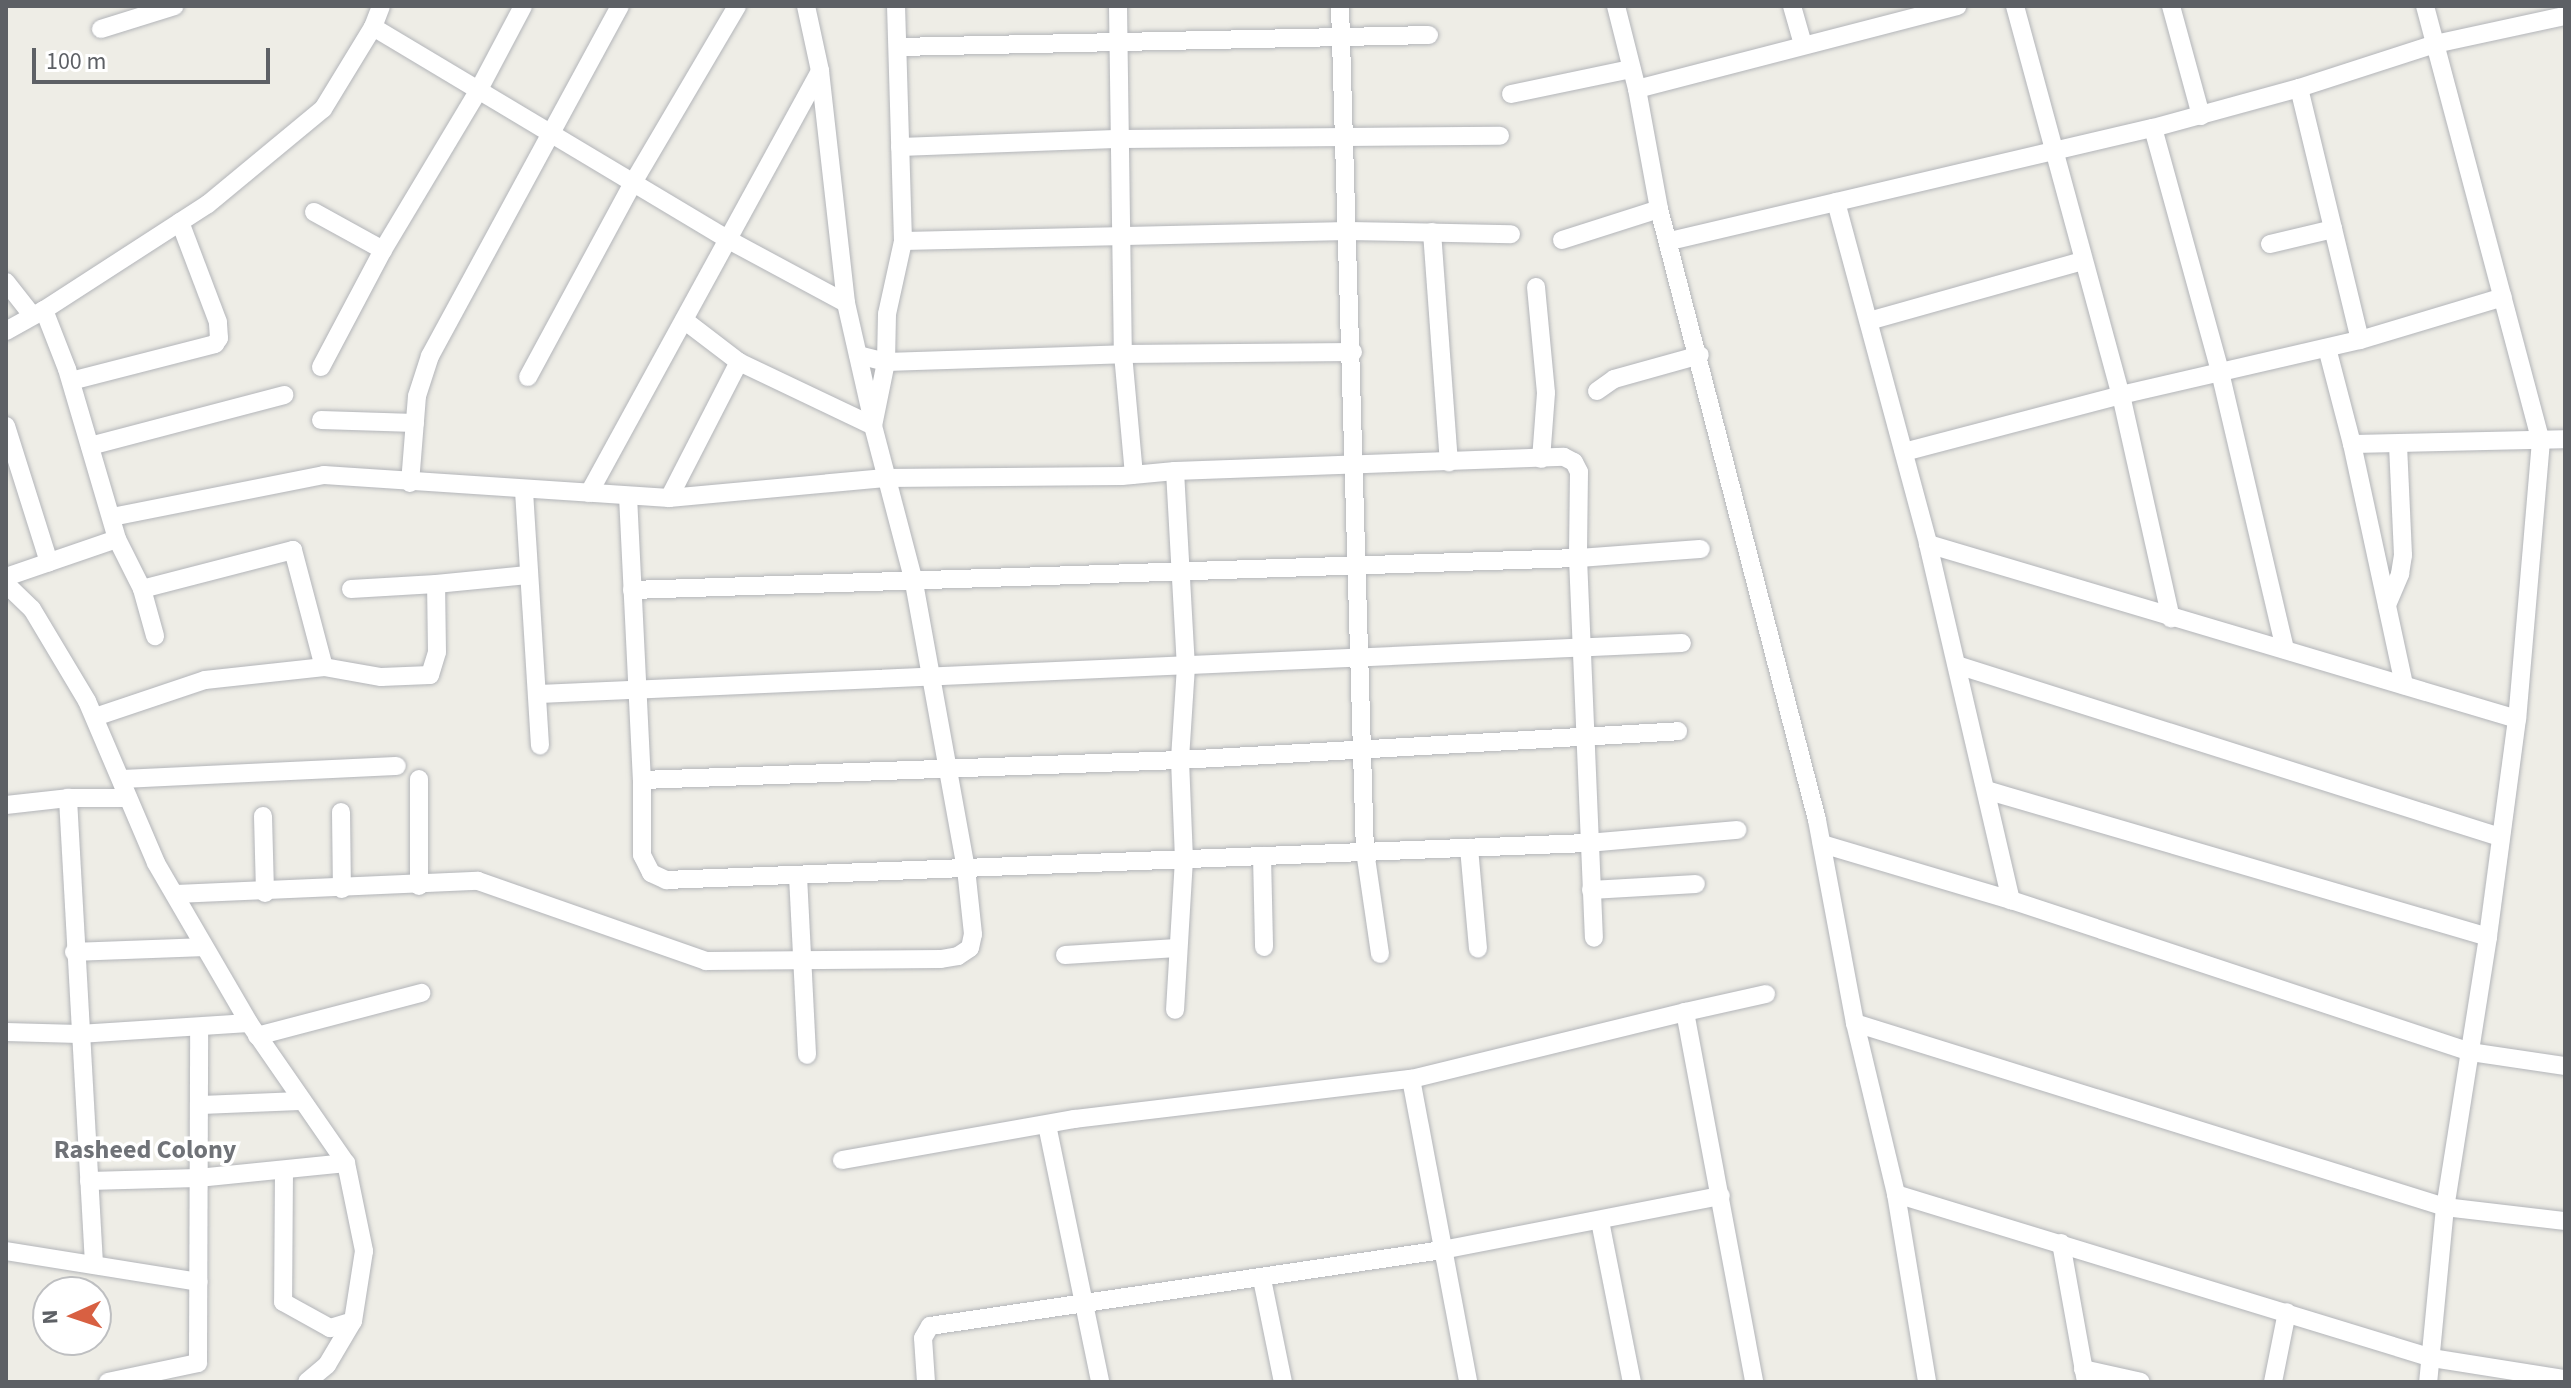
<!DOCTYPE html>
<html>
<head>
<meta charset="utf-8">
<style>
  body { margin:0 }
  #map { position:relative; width:2571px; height:1388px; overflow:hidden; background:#eeede6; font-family:"Source Sans 3",sans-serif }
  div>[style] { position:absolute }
  .roads { filter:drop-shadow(0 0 2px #b3b5b9) drop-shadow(0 0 2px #b3b5b9) }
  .minor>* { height:18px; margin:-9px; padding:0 9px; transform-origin:9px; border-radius:9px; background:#fff }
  span { translate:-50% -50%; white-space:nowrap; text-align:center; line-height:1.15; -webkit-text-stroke:7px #fff; paint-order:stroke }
  .neighbourhood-label { font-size:26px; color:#6f7277; font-weight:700 }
  .frame { position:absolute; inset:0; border:8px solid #5d6065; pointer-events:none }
  .north { position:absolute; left:32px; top:1276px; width:80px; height:80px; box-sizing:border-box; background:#fff; border:2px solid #bebfc1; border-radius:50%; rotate:267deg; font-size:22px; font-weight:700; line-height:32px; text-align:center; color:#5d6065 }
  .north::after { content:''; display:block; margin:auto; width:28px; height:36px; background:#d86042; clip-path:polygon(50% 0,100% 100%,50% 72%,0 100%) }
  .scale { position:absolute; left:32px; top:48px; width:238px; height:36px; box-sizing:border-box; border:4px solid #5d6065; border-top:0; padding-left:10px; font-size:24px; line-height:28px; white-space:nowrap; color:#5d6065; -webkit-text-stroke:6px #fff; paint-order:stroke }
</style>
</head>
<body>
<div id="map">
  <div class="roads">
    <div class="minor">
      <div style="left:806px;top:6px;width:66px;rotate:77.8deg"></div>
      <div style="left:820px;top:71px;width:233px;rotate:83.6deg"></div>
      <div style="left:846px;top:303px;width:117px;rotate:77.2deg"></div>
      <div style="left:1118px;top:6px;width:348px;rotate:89.2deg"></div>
      <div style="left:1123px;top:354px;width:121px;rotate:84.8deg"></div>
      <div style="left:1340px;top:6px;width:845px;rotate:88.31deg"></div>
      <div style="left:1365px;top:851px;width:104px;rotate:81.7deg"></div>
      <div style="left:1616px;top:6px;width:86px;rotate:75.8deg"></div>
      <div style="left:1637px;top:89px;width:122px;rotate:79.6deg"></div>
      <div style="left:1659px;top:209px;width:631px;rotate:75.5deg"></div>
      <div style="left:1817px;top:820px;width:207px;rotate:79.4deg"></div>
      <div style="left:1855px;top:1023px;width:176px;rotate:76.5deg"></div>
      <div style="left:1896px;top:1194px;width:191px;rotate:80.6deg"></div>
      <div style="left:1792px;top:6px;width:40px;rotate:74deg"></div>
      <div style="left:2015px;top:6px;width:403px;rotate:74.8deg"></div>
      <div style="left:2121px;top:395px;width:229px;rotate:77.4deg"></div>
      <div style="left:2171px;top:6px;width:114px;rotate:74.7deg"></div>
      <div style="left:2425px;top:6px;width:450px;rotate:75.1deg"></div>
      <div style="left:2541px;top:441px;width:279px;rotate:94.9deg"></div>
      <div style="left:2517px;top:719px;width:220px;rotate:97.6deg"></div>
      <div style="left:2488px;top:937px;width:273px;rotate:99deg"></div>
      <div style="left:2445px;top:1207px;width:176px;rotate:95.5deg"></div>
      <div style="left:373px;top:27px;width:413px;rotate:30.9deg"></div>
      <div style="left:727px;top:239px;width:135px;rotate:28.3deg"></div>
      <div style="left:101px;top:29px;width:77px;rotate:-17.3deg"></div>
      <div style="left:898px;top:47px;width:531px;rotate:-1.29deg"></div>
      <div style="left:2299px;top:88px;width:259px;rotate:76.4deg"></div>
      <div style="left:1637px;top:89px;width:331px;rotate:-14.5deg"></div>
      <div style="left:1511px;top:94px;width:123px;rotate:-11.8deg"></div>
      <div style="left:2153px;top:128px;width:253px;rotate:74.6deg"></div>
      <div style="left:2220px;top:372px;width:285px;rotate:76.8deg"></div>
      <div style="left:900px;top:147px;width:222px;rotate:-2.1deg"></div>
      <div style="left:1122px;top:139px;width:378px;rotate:-0.5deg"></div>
      <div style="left:1836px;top:202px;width:354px;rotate:74.9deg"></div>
      <div style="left:1928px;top:544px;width:366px;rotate:76.9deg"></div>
      <div style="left:314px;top:212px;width:79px;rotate:28.8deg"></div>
      <div style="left:1432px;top:232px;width:231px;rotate:85.8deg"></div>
      <div style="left:1562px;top:240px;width:102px;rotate:-17.7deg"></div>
      <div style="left:903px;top:241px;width:445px;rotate:-1.3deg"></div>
      <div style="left:1348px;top:231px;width:163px;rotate:1.1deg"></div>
      <div style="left:1670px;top:241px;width:496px;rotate:-13.2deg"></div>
      <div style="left:2153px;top:128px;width:151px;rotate:-15.3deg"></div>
      <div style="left:2299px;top:88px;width:143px;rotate:-17.9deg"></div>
      <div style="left:2435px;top:44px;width:133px;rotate:-12.2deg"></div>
      <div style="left:2270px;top:244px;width:65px;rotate:-13.4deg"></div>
      <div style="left:6px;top:282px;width:42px;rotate:51.8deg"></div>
      <div style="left:1536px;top:287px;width:106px;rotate:84.6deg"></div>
      <div style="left:1546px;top:393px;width:66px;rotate:94.3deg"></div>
      <div style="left:44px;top:310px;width:63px;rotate:68.7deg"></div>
      <div style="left:67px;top:369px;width:177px;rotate:73.6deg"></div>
      <div style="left:117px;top:539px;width:56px;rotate:63.4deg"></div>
      <div style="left:142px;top:589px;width:49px;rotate:74.5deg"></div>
      <div style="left:684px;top:320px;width:69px;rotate:37.4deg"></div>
      <div style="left:739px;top:362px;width:148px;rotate:25.5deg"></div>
      <div style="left:1869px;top:321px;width:222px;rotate:-15.7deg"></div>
      <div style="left:6px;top:331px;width:43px;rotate:-28.9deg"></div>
      <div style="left:44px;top:310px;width:195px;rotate:-32.9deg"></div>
      <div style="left:208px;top:204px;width:149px;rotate:-39.6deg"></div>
      <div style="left:323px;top:109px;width:96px;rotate:-58.6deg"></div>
      <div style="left:373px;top:27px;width:22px;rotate:-69deg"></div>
      <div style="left:2327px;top:348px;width:99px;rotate:75.4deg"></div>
      <div style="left:2352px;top:444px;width:247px;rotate:77.8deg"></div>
      <div style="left:858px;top:355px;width:29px;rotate:14deg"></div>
      <div style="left:886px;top:362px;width:237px;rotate:-1.9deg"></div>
      <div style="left:1123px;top:354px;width:230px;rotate:-0.5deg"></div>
      <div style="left:321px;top:367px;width:132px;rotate:-62.1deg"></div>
      <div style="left:383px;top:250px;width:183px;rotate:-59.1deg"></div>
      <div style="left:477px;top:93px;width:98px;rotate:-62.1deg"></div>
      <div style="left:528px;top:377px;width:223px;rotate:-61.6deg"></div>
      <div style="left:634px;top:181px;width:203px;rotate:-59.5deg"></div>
      <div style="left:71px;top:381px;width:149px;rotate:-14.4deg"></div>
      <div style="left:215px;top:344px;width:7px;rotate:-56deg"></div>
      <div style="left:219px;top:338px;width:16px;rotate:-94deg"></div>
      <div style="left:218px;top:322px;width:107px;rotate:-110.8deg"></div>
      <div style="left:1597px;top:391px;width:21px;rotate:-35deg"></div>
      <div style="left:1614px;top:379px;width:89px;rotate:-15.6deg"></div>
      <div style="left:321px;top:420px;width:94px;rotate:1.8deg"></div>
      <div style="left:6px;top:426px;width:143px;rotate:72.5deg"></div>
      <div style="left:2352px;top:444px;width:213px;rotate:-1.3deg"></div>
      <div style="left:90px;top:446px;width:201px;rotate:-14.7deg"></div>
      <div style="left:1904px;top:452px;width:224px;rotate:-14.7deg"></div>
      <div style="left:2121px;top:395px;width:245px;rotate:-13deg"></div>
      <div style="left:2360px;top:340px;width:149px;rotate:-16.7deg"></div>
      <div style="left:1175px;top:471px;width:195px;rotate:86.8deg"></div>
      <div style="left:1186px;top:666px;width:94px;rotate:93.7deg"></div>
      <div style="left:1180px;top:760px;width:99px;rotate:87.7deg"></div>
      <div style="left:1184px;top:859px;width:151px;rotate:93.4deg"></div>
      <div style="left:410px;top:483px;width:87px;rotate:-85.4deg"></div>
      <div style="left:417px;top:396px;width:42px;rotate:-72deg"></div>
      <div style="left:430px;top:356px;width:398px;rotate:-61.5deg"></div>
      <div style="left:524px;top:491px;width:255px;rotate:86.4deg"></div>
      <div style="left:589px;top:493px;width:481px;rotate:-61.3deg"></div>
      <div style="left:628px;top:496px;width:284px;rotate:87.2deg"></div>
      <div style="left:642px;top:780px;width:75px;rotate:90deg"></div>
      <div style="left:642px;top:855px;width:20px;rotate:63deg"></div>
      <div style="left:651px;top:873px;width:17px;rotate:25deg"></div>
      <div style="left:666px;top:880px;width:923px;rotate:-2.3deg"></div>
      <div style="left:1588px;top:843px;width:150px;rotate:-5deg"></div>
      <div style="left:669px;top:498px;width:153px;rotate:-62.8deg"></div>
      <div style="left:112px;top:517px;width:216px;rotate:-11.2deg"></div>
      <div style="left:324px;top:475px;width:346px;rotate:3.8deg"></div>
      <div style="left:669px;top:498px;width:217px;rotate:-5.3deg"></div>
      <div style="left:885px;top:478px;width:237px;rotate:-0.5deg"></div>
      <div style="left:1122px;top:476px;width:53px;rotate:-5.4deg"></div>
      <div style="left:1175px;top:471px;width:389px;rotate:-2.1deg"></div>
      <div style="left:1564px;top:457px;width:11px;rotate:27deg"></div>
      <div style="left:1574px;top:462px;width:11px;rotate:63deg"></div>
      <div style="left:1579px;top:472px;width:86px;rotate:90.7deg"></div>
      <div style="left:1578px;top:558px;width:380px;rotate:87.6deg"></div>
      <div style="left:1928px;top:544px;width:614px;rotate:16.55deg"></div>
      <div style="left:6px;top:577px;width:117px;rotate:-18.9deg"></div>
      <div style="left:6px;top:584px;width:36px;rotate:44deg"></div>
      <div style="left:32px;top:609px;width:107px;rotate:59.1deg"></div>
      <div style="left:87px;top:701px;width:176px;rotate:66.9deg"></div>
      <div style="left:156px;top:863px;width:185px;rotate:59.8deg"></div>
      <div style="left:249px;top:1023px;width:170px;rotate:55.3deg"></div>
      <div style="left:346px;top:1163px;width:90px;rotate:78.4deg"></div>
      <div style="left:364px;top:1251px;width:71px;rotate:98.9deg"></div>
      <div style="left:353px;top:1321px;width:51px;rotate:120.6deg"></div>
      <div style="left:327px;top:1365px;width:26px;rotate:140deg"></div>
      <div style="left:142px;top:589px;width:156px;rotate:-14.5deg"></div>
      <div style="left:293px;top:550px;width:121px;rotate:75.2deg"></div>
      <div style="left:351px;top:589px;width:85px;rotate:-3.4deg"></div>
      <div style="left:632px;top:590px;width:947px;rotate:-1.94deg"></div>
      <div style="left:1578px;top:558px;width:123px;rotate:-4.2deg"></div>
      <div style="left:2387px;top:605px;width:34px;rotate:-67deg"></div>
      <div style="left:2400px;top:574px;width:19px;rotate:-81deg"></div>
      <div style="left:2403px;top:555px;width:111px;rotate:-92.6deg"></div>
      <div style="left:1957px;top:665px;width:570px;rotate:17.58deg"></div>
      <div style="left:539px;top:694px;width:1144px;rotate:-2.55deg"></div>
      <div style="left:95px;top:717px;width:116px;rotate:-18.6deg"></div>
      <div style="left:205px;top:680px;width:120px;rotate:-6.2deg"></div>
      <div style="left:324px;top:667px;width:58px;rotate:10deg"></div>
      <div style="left:381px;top:677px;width:49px;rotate:-2.3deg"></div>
      <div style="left:430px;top:675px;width:24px;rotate:-73deg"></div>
      <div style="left:437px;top:652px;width:68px;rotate:-90.8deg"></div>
      <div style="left:436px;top:584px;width:92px;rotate:-5.6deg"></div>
      <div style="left:121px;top:779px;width:276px;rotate:-2.7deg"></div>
      <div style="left:419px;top:779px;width:107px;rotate:90deg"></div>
      <div style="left:642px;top:780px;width:538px;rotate:-2.13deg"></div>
      <div style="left:1180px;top:760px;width:499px;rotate:-3.3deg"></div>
      <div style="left:1986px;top:790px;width:523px;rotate:16.32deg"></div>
      <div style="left:6px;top:805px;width:62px;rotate:-6.4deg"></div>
      <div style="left:341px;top:812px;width:77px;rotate:89.3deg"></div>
      <div style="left:263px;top:816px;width:77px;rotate:88.5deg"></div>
      <div style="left:1822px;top:844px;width:197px;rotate:16.5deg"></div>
      <div style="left:2011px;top:900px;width:484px;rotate:18.3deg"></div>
      <div style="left:2470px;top:1052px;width:96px;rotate:8.4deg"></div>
      <div style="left:1469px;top:848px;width:101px;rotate:84.9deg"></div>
      <div style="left:1262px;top:856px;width:91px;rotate:88.7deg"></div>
      <div style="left:798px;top:876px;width:179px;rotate:87.1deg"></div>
      <div style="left:1591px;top:890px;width:105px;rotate:-3.3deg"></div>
      <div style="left:176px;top:894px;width:302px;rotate:-2.5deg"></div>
      <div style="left:478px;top:881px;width:242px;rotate:19.3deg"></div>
      <div style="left:706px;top:961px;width:235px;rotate:-0.5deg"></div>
      <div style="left:941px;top:959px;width:17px;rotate:-10deg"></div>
      <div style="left:958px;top:956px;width:14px;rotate:-34deg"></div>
      <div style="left:970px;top:948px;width:14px;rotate:-78deg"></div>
      <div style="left:973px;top:934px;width:65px;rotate:-96.1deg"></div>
      <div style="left:966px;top:869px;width:292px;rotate:-100.3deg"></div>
      <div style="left:914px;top:582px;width:161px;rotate:-104.7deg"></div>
      <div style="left:873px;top:426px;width:65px;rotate:-78.5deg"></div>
      <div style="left:886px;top:362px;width:48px;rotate:-88.8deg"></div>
      <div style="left:887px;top:314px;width:75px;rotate:-77.6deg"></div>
      <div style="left:903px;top:241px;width:235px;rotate:-91.7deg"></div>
      <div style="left:74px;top:952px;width:130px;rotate:-2.2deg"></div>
      <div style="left:1065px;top:955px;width:112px;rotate:-3.6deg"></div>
      <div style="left:1685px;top:1012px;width:83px;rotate:-12.5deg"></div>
      <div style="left:1855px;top:1023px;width:618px;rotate:17.32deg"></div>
      <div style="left:2445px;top:1207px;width:121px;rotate:6.7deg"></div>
      <div style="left:6px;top:1032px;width:73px;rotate:1.6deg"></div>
      <div style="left:79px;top:1034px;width:170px;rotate:-3.7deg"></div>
      <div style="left:257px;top:1036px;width:170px;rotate:-14.7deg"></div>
      <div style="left:1411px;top:1079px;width:308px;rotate:79.3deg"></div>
      <div style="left:201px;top:1105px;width:99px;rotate:-2.3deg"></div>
      <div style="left:1047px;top:1125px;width:262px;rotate:78.3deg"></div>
      <div style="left:842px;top:1160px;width:236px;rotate:-10deg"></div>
      <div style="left:1074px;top:1119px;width:339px;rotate:-6.8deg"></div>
      <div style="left:1411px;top:1079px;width:282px;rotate:-13.7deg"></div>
      <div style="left:1685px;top:1012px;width:376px;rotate:79.4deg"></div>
      <div style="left:284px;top:1170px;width:132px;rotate:90.4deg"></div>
      <div style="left:283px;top:1302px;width:54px;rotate:29deg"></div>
      <div style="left:330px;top:1328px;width:24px;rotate:-17deg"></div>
      <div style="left:89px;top:1181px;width:109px;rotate:-1.6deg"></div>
      <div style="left:198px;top:1178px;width:149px;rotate:-5.8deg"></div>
      <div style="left:1896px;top:1194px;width:561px;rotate:17.01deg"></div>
      <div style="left:2432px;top:1358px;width:135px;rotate:9deg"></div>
      <div style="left:1600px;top:1221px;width:164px;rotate:78.8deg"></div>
      <div style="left:2061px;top:1243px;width:141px;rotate:79.8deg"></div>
      <div style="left:6px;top:1251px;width:195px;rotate:9.1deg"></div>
      <div style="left:94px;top:1264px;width:467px;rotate:-93.2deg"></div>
      <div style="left:68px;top:798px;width:60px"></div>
      <div style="left:1262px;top:1279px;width:105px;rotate:78.5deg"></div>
      <div style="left:2083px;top:1369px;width:59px;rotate:12.6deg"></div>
      <div style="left:108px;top:1382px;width:92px;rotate:-11.9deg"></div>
      <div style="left:198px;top:1363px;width:336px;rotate:-89.8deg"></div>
      <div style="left:926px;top:1382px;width:44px;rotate:-93.9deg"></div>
      <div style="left:923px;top:1338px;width:14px;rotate:-60deg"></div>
      <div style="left:930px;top:1326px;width:518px;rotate:-8.44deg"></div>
      <div style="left:1442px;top:1250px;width:284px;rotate:-11deg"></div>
      <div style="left:2273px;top:1382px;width:71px;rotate:-78.7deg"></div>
    </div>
  </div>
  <div class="neighbourhood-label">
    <span style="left:145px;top:1150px">Rasheed Colony</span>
  </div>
  <div class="frame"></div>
  <div class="north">N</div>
  <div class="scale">100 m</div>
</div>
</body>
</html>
